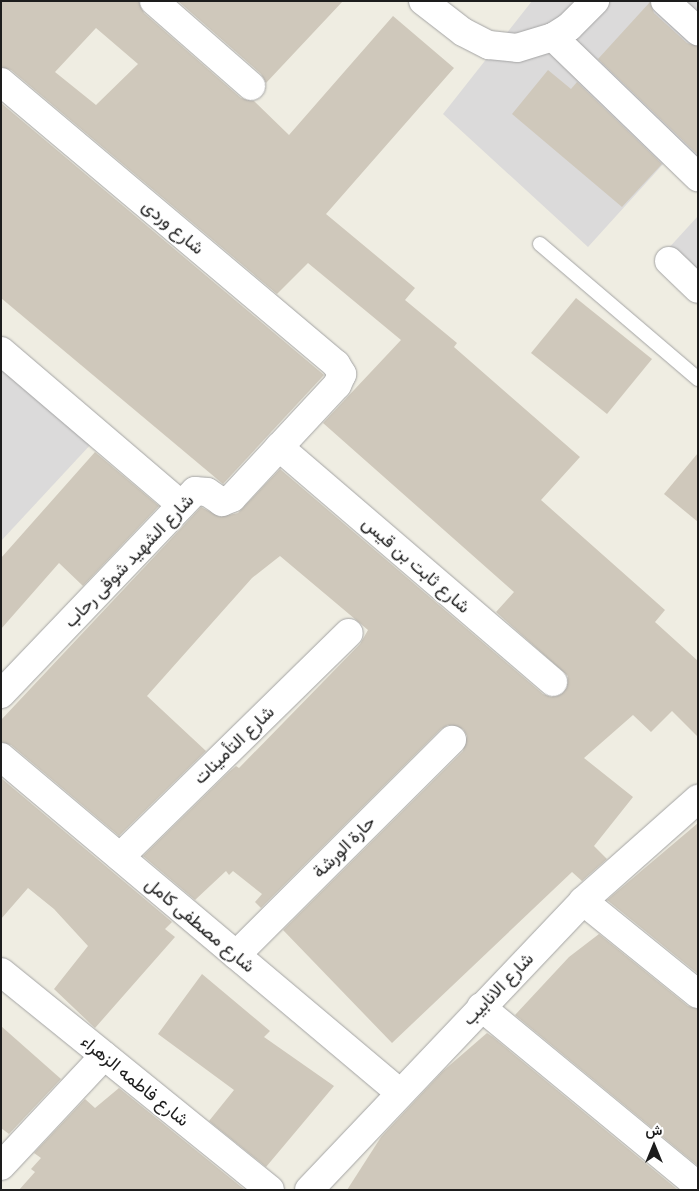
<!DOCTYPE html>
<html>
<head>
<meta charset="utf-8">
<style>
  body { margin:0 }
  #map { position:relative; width:699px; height:1191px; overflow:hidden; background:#efede2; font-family:Signika,Vazirmatn,sans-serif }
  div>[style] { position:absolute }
  .residential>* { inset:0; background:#dbdada }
  .building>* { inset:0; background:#cfc8bb }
  .roads { filter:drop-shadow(0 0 1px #a4a4a4) drop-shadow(0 0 1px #a4a4a4) }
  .service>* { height:14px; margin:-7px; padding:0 7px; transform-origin:7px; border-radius:7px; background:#fff }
  .minor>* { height:28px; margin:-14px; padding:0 14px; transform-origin:14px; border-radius:14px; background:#fff }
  span { translate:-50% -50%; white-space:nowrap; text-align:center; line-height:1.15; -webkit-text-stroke:4px #fff; paint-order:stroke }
  .street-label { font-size:18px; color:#1d1d1d }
  .frame { position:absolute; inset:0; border:2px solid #1d1d1d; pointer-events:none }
  .north { position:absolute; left:629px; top:1121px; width:50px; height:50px; -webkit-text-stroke:4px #fff; paint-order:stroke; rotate:0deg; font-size:14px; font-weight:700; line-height:20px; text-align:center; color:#1d1d1d }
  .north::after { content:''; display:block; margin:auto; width:18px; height:22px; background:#1d1d1d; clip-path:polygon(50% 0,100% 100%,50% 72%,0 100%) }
</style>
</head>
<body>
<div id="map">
  <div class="residential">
    <div style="clip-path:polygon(532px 1px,698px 1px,698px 190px,665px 162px,588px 247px,443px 114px)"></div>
    <div style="clip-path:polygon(698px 216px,698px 282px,666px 251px)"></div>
    <div style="clip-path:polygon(1px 365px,92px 443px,1px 541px)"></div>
  </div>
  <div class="building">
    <div style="clip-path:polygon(evenodd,1px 1px,139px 1px,144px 13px,241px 98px,254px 101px,289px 135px,393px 16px,454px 68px,326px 214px,415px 288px,405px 300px,457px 343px,454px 347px,580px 457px,541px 500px,665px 610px,655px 622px,698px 661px,698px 737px,672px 711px,651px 732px,633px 715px,584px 758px,633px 797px,594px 846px,607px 859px,582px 881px,572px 872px,392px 1043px,283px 930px,463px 751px,467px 736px,463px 729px,448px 725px,441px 729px,261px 908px,255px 902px,262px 894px,233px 871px,229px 875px,226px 871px,195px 900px,143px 856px,229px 772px,236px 766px,239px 768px,360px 644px,368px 630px,280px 556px,252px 578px,147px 696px,206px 751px,119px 836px,11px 745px,1px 742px,1px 720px,201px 507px,220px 517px,238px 513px,280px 469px,543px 694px,551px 697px,564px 692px,568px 676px,496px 612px,514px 592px,323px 423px,401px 340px,308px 263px,277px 294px,11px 70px,1px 67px,1px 1px,96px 28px,138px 64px,96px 105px,55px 72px,96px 28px)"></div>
    <div style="clip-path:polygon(178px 1px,343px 1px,266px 83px,261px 74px)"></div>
    <div style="clip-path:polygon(650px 2px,654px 13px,687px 43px,698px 46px,698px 155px,598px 59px)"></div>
    <div style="clip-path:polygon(548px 70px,571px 89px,577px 82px,662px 164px,622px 207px,512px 114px)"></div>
    <div style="clip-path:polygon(1px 103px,324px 375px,223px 484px,1px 298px)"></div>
    <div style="clip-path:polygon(576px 298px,652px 359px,607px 414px,531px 353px)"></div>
    <div style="clip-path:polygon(95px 452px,159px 506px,83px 586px,59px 563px,1px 629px,1px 558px)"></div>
    <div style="clip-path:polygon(698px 453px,698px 522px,664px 494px)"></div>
    <div style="clip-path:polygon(1px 778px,172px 922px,165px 929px,175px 937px,95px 1028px,54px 989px,88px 946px,54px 909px,28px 888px,1px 919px)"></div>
    <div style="clip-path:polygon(698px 823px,698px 974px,607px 900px)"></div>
    <div style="clip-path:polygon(599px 934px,688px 1006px,698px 1009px,698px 1166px,515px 1015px,569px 957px)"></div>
    <div style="clip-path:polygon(202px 974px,270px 1031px,264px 1037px,334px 1086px,266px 1167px,209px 1121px,234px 1090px,158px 1034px)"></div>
    <div style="clip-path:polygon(1px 1026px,61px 1079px,9px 1134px,1px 1128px)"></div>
    <div style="clip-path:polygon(487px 1033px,493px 1037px,678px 1190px,347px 1190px,381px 1137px,443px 1071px)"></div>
    <div style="clip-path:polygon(119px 1088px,245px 1190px,19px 1190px,35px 1172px,31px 1169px,41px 1158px,34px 1153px,85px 1099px,95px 1108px)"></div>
  </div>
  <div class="roads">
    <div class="service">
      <div style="left:540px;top:244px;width:208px;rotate:40.5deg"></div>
    </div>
    <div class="minor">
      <div style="left:154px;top:1px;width:129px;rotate:41.2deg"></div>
      <div style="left:423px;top:1px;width:51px;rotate:37.8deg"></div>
      <div style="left:463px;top:32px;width:29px;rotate:27deg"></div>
      <div style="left:489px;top:45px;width:28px;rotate:6deg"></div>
      <div style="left:517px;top:48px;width:38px;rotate:-17deg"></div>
      <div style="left:553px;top:37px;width:19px;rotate:-32deg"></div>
      <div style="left:569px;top:27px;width:37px;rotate:-45deg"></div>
      <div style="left:665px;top:1px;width:45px;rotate:42.3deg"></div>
      <div style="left:553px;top:37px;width:202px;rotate:44deg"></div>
      <div style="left:1px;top:82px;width:438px;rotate:40.1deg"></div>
      <div style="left:336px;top:364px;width:12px;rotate:59deg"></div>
      <div style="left:342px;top:374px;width:12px;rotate:114deg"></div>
      <div style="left:337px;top:385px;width:154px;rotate:132.9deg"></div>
      <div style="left:232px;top:498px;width:11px;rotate:158deg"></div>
      <div style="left:222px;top:502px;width:18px;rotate:-146deg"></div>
      <div style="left:207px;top:492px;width:12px;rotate:-175deg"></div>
      <div style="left:195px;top:491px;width:281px;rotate:133.7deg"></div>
      <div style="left:669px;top:261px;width:40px;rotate:44deg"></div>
      <div style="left:1px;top:351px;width:237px;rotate:40.5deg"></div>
      <div style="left:279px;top:447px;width:361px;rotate:40.6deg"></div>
      <div style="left:1px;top:757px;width:520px;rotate:40.09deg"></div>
      <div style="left:120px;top:857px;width:320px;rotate:-44.4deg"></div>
      <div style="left:583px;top:901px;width:148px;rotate:39deg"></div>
      <div style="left:236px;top:955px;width:305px;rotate:-44.9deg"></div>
      <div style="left:1px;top:972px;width:346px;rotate:39deg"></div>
      <div style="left:481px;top:1007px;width:281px;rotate:39.5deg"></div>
      <div style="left:1px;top:1166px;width:151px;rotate:-46.9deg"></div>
      <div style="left:309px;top:1190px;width:398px;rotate:-46.5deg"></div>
      <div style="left:583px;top:901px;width:154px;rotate:-41.6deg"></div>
    </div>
  </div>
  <div class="street-label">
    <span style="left:173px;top:227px;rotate:40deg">شارع وردى</span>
    <span style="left:129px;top:561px;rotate:-46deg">شارع الشهيد شوقى رحاب</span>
    <span style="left:416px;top:565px;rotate:41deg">شارع ثابت بن قيس</span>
    <span style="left:234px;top:745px;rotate:-44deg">شارع التأمينات</span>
    <span style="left:344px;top:847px;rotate:-45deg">حارة الورشة</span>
    <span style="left:200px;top:925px;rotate:40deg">شارع مصطفى كامل</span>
    <span style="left:498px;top:989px;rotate:-46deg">شارع الانابيب</span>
    <span style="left:135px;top:1081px;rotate:39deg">شارع فاطمه الزهراء</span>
  </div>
  <div class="frame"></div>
  <div class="north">ش</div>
</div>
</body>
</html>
